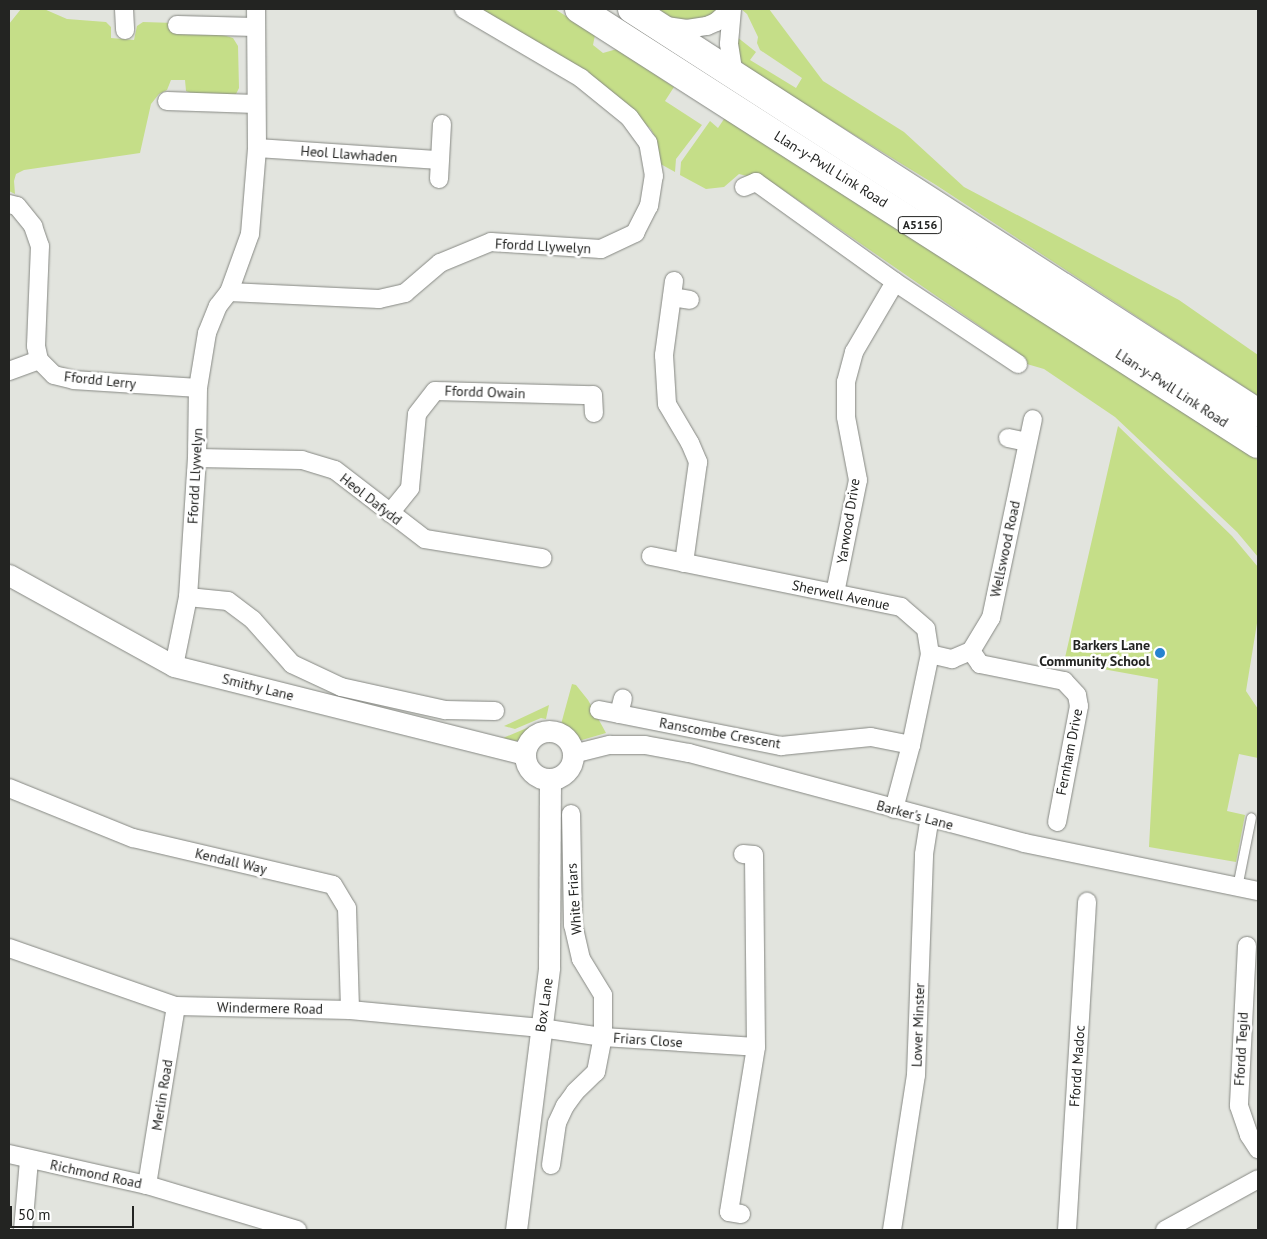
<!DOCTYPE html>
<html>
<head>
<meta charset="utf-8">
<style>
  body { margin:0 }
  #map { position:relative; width:1267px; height:1239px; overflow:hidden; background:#e2e4de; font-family:"PT Sans",sans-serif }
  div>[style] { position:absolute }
  .green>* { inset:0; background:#c5de88 }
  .roads { filter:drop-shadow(0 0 1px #868883) drop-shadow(0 0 1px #868883) }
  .service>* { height:9px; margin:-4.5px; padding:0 4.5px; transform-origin:4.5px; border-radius:4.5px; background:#fff }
  .minor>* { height:18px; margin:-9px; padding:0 9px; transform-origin:9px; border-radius:9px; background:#fff }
  .tertiary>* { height:21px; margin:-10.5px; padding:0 10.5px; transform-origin:10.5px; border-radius:10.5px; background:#fff }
  .tertiary>.ring { margin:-10.5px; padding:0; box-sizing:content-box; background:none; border:21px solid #fff; border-radius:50% }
  .trunk>* { height:28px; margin:-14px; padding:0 14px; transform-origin:14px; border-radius:14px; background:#fff }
  .dots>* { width:14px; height:14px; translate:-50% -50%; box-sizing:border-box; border:2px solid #fff; border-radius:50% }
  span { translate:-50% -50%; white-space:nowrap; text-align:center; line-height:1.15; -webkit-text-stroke:5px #fff; paint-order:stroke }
  .shield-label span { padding:1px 4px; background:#fff; border:1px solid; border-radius:4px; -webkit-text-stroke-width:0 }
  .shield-label { font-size:12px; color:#232422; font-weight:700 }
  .street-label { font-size:14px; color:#232422 }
  .poi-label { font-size:14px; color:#232422; font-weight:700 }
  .right { translate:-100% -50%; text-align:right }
  .frame { position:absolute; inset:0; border:10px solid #232422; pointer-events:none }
  .scale { position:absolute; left:10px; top:1206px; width:124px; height:22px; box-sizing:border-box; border:2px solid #232422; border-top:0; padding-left:6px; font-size:15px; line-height:18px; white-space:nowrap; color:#232422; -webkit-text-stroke:4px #fff; paint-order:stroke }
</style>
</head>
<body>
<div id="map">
  <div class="green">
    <div style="clip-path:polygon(21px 9px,44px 9px,67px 19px,106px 22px,111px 27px,111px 38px,134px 40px,137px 26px,143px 22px,175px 23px,176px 34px,223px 35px,233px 38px,238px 46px,239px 88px,236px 94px,231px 96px,197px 96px,186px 91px,185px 80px,171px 80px,167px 90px,159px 94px,151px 104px,140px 153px,24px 170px,16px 174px,14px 181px,15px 194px,9px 191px,9px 24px)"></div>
    <div style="clip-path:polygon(480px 9px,555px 9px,595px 35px,593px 45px,603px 53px,617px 49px,674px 87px,665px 101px,702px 125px,676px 159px,675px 172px,657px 162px,656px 138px,650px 128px)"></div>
    <div style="clip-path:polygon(648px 9px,722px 9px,711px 17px,690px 24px,670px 22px)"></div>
    <div style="clip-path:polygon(741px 9px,769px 9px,823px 81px,904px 132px,964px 187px,1179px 300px,1258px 355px,1258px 396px,936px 185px,752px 72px,740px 61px,732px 33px,756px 52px,750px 60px,796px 88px,802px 78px,760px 50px,757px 43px,758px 37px,747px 14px)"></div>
    <div style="clip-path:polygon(726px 116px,1258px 460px,1258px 557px,1237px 532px,1115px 417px,1044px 369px,1020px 362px,1020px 354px,773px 183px,739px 174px,724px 187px,706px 189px,680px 175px,681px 162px,710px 121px,718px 128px)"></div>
    <div style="clip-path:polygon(1118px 426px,1232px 536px,1258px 567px,1258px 617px,1246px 691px,1258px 709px,1258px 758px,1239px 754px,1227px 811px,1245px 815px,1236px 862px,1149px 847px,1158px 679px,1064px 662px)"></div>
    <div style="clip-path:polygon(572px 684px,576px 685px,588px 700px,606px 733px,575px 742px,571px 734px,560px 728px)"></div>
    <div style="clip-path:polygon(549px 705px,546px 719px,541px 718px,515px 729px,504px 726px)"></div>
    <div style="clip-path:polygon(541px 722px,552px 724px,550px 728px,541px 730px,529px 737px,516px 741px,503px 738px)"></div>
  </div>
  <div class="roads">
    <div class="service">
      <div style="left:1237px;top:887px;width:71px;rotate:-78.7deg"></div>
    </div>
    <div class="minor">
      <div style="left:124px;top:9px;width:21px;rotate:87deg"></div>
      <div style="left:732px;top:9px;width:35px;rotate:95deg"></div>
      <div style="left:729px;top:44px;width:30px;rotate:81deg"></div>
      <div style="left:177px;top:25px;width:78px;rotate:1.5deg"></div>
      <div style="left:666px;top:26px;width:21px;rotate:8deg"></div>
      <div style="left:687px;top:29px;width:20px;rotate:-9deg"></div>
      <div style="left:707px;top:26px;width:10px;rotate:-24deg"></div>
      <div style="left:716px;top:22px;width:20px;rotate:-41deg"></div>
      <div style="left:167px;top:101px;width:89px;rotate:1.9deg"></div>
      <div style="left:257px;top:148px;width:183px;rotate:3.8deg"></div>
      <div style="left:439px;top:179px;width:55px;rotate:-86.9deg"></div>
      <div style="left:744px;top:187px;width:13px;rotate:-23deg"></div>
      <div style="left:756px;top:182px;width:171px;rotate:35.7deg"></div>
      <div style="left:895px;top:282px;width:148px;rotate:33.7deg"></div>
      <div style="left:9px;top:204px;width:8px;rotate:14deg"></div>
      <div style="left:17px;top:206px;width:26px;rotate:51deg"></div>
      <div style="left:33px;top:226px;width:21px;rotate:71deg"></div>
      <div style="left:40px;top:246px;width:100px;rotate:92.3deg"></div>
      <div style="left:36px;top:346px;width:14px;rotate:78deg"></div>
      <div style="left:674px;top:281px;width:75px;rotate:97.7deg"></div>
      <div style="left:664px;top:355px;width:49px;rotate:86.5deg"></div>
      <div style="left:667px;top:404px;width:45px;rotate:59.5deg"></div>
      <div style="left:690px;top:443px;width:21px;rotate:67deg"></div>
      <div style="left:698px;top:462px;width:102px;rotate:97.9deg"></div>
      <div style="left:229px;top:292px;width:62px;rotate:-70.1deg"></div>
      <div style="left:250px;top:234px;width:86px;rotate:-85.3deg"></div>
      <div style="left:257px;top:148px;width:139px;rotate:-90.4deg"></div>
      <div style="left:672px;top:297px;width:18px;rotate:9deg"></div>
      <div style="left:9px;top:371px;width:32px;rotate:-20deg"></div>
      <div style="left:39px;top:360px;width:21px;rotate:45deg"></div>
      <div style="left:54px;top:375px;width:21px;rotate:14deg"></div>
      <div style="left:74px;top:380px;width:124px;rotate:3.7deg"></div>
      <div style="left:1008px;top:438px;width:19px;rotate:12deg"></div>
      <div style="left:197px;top:458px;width:105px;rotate:1.1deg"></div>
      <div style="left:302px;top:460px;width:34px;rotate:17deg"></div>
      <div style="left:335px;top:470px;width:113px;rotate:37.5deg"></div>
      <div style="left:425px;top:539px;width:119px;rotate:9.2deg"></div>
      <div style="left:390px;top:513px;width:32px;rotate:-51deg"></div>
      <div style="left:410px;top:488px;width:74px;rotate:-84.6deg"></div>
      <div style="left:417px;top:414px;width:29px;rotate:-52deg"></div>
      <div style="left:435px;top:391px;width:158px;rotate:1.5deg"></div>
      <div style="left:593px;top:395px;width:18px;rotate:87deg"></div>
      <div style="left:651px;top:556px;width:255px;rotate:11.5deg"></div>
      <div style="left:901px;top:607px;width:33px;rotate:41deg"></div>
      <div style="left:926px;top:629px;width:25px;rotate:81deg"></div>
      <div style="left:930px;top:654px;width:93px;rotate:101.8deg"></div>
      <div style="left:911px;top:745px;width:66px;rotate:104.9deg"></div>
      <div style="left:835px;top:593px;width:115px;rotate:-78.5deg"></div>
      <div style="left:858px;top:480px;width:64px;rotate:-100.8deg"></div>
      <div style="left:846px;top:417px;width:35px;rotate:-90deg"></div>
      <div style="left:846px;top:382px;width:31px;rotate:-75deg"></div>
      <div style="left:854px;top:352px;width:81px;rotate:-59.6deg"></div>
      <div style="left:188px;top:597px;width:40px;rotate:5.7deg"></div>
      <div style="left:228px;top:601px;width:31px;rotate:37deg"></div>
      <div style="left:253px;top:620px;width:59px;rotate:48.4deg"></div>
      <div style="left:292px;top:664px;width:54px;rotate:25.1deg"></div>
      <div style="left:341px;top:687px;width:107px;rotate:12.5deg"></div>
      <div style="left:445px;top:710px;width:50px;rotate:1.1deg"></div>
      <div style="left:971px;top:651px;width:39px;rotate:-59deg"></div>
      <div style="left:991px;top:618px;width:203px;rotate:-78.1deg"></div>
      <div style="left:930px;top:654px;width:23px;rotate:13deg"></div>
      <div style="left:952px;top:659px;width:21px;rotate:-23deg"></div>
      <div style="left:971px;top:651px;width:16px;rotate:55deg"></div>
      <div style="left:980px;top:664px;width:86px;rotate:11.4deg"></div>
      <div style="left:1064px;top:681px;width:19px;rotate:47deg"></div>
      <div style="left:1077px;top:695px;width:11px;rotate:80deg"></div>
      <div style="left:1079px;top:706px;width:118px;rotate:100.7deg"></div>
      <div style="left:174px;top:666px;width:70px;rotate:-78.5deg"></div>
      <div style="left:188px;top:597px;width:139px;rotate:-86.3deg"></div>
      <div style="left:197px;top:458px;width:70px;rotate:-89.2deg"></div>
      <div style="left:198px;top:388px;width:56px;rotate:-80.7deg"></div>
      <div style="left:207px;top:333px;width:29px;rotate:-68deg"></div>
      <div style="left:218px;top:306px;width:18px;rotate:-52deg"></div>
      <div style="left:229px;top:292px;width:150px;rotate:2.7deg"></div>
      <div style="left:379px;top:299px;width:27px;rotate:-13deg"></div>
      <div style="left:405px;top:293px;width:46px;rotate:-40.6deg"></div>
      <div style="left:440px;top:263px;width:55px;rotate:-22.4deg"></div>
      <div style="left:491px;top:242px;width:110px;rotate:3.6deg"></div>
      <div style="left:601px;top:249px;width:38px;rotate:-25deg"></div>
      <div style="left:635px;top:233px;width:30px;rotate:-63deg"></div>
      <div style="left:649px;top:206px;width:30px;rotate:-81deg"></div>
      <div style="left:654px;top:176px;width:34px;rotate:-100deg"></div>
      <div style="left:648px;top:143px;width:32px;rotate:-126deg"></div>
      <div style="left:629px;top:117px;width:62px;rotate:-140.9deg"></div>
      <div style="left:581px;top:78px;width:136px;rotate:-149.5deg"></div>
      <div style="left:599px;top:710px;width:186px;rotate:11.2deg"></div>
      <div style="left:781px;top:746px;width:90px;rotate:-5.7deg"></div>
      <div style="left:871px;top:737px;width:41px;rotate:11.3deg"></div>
      <div style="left:619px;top:714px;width:16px;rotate:-76deg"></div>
      <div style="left:573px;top:754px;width:38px;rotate:-14deg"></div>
      <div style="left:610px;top:745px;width:35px"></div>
      <div style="left:645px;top:745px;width:45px;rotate:10.3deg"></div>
      <div style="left:689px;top:753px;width:347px;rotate:15deg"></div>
      <div style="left:1024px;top:843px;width:239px;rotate:11.6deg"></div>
      <div style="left:9px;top:788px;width:134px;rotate:22deg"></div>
      <div style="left:133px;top:838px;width:205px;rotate:13.2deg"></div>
      <div style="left:333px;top:885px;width:27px;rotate:59deg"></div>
      <div style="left:347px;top:908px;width:102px;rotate:88.3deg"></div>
      <div style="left:1247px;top:946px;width:160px;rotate:92.9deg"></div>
      <div style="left:1239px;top:1106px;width:31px;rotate:71deg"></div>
      <div style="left:1249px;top:1135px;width:17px;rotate:57deg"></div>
      <div style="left:9px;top:948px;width:177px;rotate:19.2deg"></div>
      <div style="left:176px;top:1006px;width:174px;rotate:1.3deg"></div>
      <div style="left:350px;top:1010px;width:192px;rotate:5.4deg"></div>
      <div style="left:541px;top:1028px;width:63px;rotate:8.3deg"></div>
      <div style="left:603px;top:1037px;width:153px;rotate:3.7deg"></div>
      <div style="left:9px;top:1154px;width:141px;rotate:12.7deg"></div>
      <div style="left:147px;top:1185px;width:157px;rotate:16.7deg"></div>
      <div style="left:551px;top:1165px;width:42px;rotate:-81.9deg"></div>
      <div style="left:557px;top:1123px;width:19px;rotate:-65deg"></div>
      <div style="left:565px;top:1106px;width:17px;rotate:-54deg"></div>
      <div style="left:575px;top:1092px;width:29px;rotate:-44deg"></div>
      <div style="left:596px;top:1072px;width:36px;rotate:-79deg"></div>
      <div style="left:603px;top:1037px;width:42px;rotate:-90deg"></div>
      <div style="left:603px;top:995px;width:42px;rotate:-121.4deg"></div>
      <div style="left:581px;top:959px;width:35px;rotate:-103deg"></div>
      <div style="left:573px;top:925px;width:111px;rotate:-91deg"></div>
      <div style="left:147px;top:1185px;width:181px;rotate:-80.8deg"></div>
      <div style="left:741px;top:1214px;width:12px;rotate:-171deg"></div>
      <div style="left:729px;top:1212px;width:167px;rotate:-80.7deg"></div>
      <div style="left:756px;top:1047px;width:192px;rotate:-90.6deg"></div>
      <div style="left:754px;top:855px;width:11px;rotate:-175deg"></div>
      <div style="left:23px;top:1230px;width:70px;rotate:-85.1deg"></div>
      <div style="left:892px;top:1230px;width:157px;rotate:-81.2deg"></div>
      <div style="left:916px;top:1075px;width:221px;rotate:-87.9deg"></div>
      <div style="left:924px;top:854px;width:36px;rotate:-81deg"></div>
      <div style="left:1067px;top:1230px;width:329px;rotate:-86.5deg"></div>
      <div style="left:1165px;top:1230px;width:106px;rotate:-28.7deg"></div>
    </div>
    <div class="tertiary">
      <div style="left:9px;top:575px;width:188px;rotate:28.9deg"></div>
      <div style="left:174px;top:666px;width:362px;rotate:14.1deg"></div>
      <div class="ring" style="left:525px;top:731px;width:27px;height:27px"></div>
      <div style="left:516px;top:1230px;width:265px;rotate:-82.8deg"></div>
      <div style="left:549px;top:967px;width:188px;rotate:-89.7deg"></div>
    </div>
    <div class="trunk">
      <div style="left:579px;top:9px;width:806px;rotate:32.65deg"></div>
      <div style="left:632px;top:9px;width:745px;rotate:32.84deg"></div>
    </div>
  </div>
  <div class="dots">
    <div style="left:1160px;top:653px;background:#2783d0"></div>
  </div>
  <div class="shield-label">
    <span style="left:920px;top:225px">A5156</span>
  </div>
  <div class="street-label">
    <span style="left:349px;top:154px;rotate:4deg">Heol Llawhaden</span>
    <span style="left:831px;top:169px;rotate:32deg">Llan-y-Pwll Link Road</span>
    <span style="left:543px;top:246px;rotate:3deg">Ffordd Llywelyn</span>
    <span style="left:100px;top:380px;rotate:6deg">Ffordd Lerry</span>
    <span style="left:1172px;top:388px;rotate:33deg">Llan-y-Pwll Link Road</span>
    <span style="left:485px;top:392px;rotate:2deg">Ffordd Owain</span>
    <span style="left:195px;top:476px;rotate:-87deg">Ffordd Llywelyn</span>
    <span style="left:371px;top:499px;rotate:38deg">Heol Dafydd</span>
    <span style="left:848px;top:521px;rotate:-81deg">Yarwood Drive</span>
    <span style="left:1005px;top:549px;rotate:-78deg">Wellswood Road</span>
    <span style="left:841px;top:595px;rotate:12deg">Sherwell Avenue</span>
    <span style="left:258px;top:687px;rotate:14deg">Smithy Lane</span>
    <span style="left:720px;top:733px;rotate:10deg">Ranscombe Crescent</span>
    <span style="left:1069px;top:752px;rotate:-79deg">Fernham Drive</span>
    <span style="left:915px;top:815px;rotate:15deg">Barker's Lane</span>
    <span style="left:231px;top:861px;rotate:13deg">Kendall Way</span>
    <span style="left:574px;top:899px;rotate:-94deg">White Friars</span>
    <span style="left:544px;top:1005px;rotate:-82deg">Box Lane</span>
    <span style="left:270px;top:1008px;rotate:1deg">Windermere Road</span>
    <span style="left:918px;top:1025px;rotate:-88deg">Lower Minster</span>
    <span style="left:648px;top:1040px;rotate:4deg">Friars Close</span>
    <span style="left:1241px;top:1049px;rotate:-87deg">Ffordd Tegid</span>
    <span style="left:1077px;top:1066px;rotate:-86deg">Ffordd Madoc</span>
    <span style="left:162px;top:1095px;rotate:-81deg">Merlin Road</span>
    <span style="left:96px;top:1174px;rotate:12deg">Richmond Road</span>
  </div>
  <div class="poi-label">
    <span class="right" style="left:1150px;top:653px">Barkers Lane<br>Community School</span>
  </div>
  <div class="frame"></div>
  <div class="scale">50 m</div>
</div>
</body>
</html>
